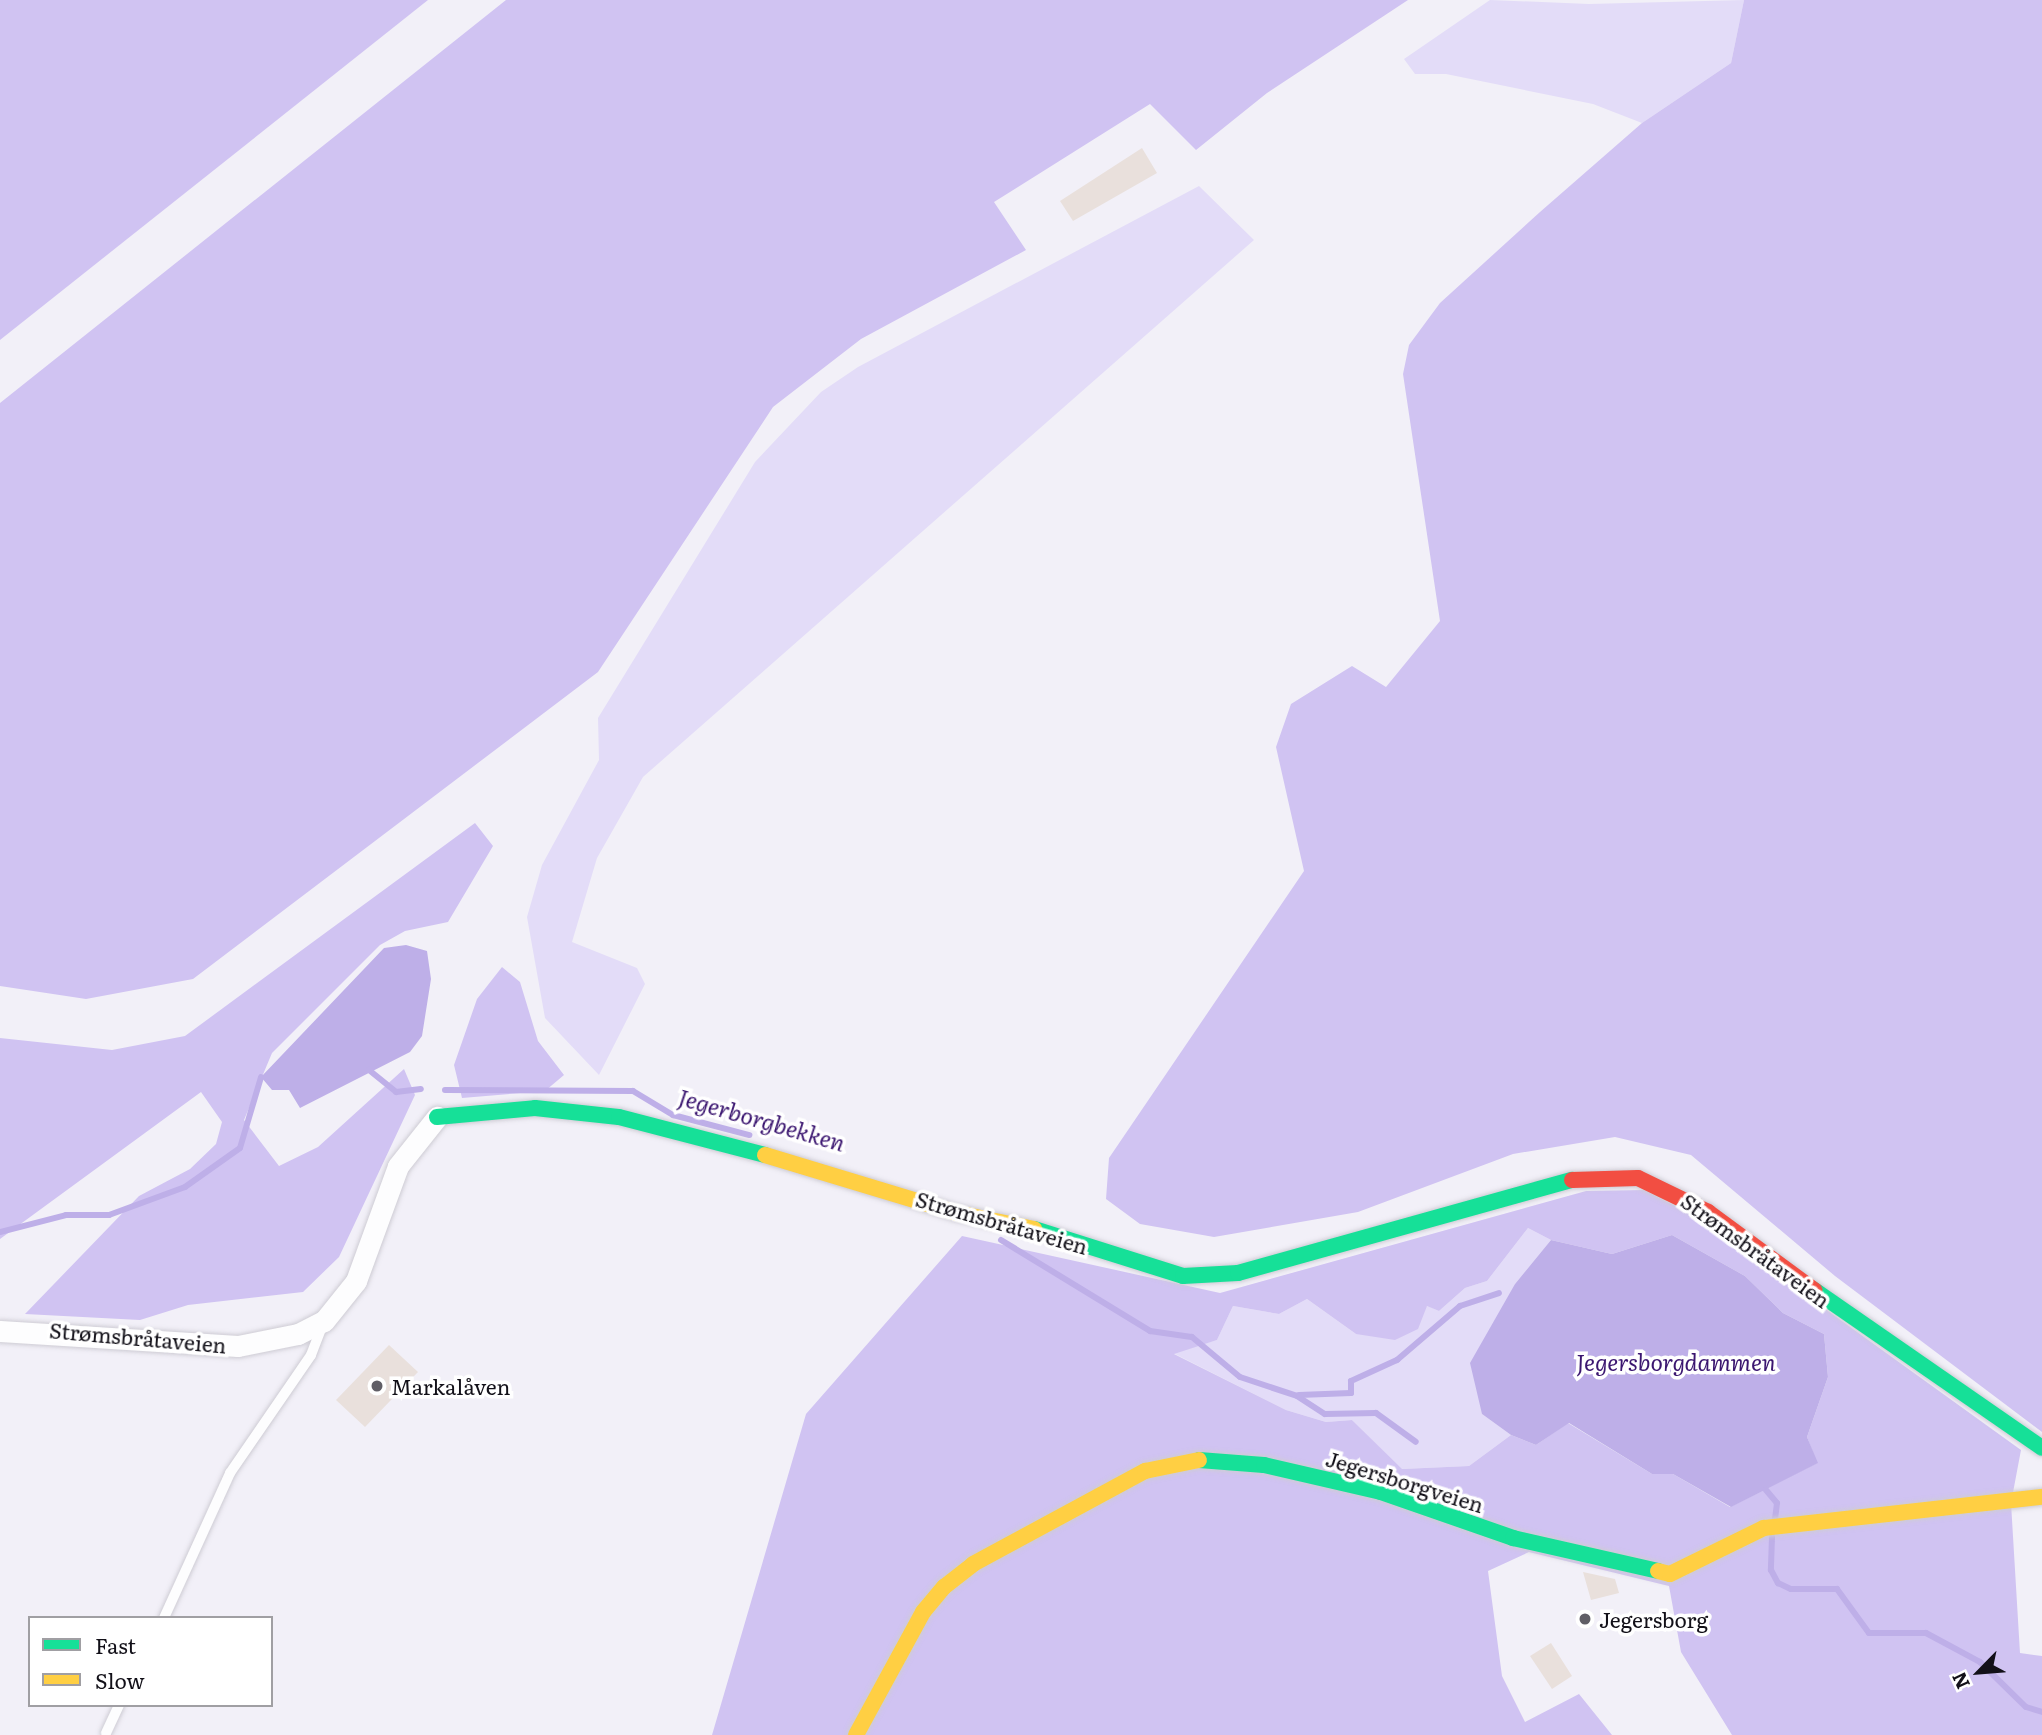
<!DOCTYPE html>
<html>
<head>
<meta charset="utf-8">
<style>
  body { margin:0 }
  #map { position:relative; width:2042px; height:1735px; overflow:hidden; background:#f2f0f8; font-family:Literata,serif }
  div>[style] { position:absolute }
  .green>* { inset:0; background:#e3dcf8 }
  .forest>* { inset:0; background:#d0c3f2 }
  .water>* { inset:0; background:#beafe8 }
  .stream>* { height:6px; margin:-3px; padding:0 3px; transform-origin:3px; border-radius:3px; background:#beafe8 }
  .building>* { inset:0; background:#e9e0dc }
  .roads { filter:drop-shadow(0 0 2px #ceccd4) drop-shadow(0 0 2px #ceccd4) }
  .lane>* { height:10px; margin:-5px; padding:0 5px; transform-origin:5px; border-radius:5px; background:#fdfdfe }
  .street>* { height:21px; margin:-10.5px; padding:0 10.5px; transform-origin:10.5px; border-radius:10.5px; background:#fdfdfe }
  .fast>* { height:16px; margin:-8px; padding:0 8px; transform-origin:8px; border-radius:8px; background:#16e098 }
  .slow>* { height:16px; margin:-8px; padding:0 8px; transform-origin:8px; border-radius:8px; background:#ffcf43 }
  .jam>* { height:16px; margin:-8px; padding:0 8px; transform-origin:8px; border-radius:8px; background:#f24e42 }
  .dots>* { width:19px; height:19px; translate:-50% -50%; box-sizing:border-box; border:4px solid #fff; border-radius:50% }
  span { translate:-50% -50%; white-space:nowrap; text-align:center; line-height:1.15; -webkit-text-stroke:7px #fff; paint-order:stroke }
  .street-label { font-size:21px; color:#121018 }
  .poi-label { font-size:21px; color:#121018 }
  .left { translate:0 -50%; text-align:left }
  .water-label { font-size:23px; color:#3b1670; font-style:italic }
  .legend { position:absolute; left:28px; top:1616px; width:245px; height:91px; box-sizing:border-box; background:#fff; border:2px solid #a09fa3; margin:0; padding:9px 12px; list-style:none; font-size:21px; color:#121018 }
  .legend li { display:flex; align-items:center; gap:14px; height:35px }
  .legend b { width:35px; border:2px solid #a09fa3 }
  .north { position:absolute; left:1944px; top:1637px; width:70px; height:70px; -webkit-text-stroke:5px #fff; paint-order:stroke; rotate:245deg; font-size:19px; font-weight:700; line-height:28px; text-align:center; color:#121018 }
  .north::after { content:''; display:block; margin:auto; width:24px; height:32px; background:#121018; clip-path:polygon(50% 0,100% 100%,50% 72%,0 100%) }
</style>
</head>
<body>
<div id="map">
  <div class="green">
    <div style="clip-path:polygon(1490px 0,1589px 4px,1744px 0,1731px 63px,1642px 123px,1593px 104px,1446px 74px,1415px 74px,1404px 59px)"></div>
    <div style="clip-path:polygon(1199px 186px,1254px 240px,643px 777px,597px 858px,572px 942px,637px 968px,645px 984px,599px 1075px,545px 1018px,527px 917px,542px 865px,599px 760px,598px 718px,755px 462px,821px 392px,858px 367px)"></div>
    <div style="clip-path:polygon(1528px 1228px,1551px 1240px,1515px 1284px,1482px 1414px,1511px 1435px,1469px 1466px,1401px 1469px,1352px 1420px,1326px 1422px,1286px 1410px,1173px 1353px,1217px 1340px,1233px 1306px,1279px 1314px,1307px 1299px,1356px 1334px,1428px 1306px,1439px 1311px,1465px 1288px,1487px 1281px)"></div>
  </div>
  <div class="forest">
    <div style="clip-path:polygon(0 0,428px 0,0 340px)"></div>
    <div style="clip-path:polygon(506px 0,1408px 0,1267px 93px,1196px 150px,1150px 104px,994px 202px,1026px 250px,861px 339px,773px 407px,598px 672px,193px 979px,86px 999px,0 986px,0 403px)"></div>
    <div style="clip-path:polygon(1744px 0,2042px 0,2042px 1432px,1835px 1276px,1691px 1155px,1615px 1137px,1513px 1154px,1358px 1212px,1214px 1237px,1140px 1224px,1106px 1199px,1109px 1158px,1304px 871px,1276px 747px,1291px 704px,1352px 666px,1386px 687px,1440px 621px,1403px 374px,1409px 345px,1440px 303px,1540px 212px,1642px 123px,1731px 63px)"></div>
    <div style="clip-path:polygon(475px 823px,493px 846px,448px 922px,405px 931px,380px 945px,272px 1053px,244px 1120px,279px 1166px,318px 1147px,404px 1069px,415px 1095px,339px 1257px,303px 1292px,188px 1305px,140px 1320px,25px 1314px,139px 1196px,190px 1169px,216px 1144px,222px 1122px,201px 1092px,0 1239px,0 1038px,112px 1050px,185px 1036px)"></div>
    <div style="clip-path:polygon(502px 967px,520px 982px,538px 1041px,564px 1075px,545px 1091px,462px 1098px,454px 1065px,477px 999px)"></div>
    <div style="clip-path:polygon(evenodd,1644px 1190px,1699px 1218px,2021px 1450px,2011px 1503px,2020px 1653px,2042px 1656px,2042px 1735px,1732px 1735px,1681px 1652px,1669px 1586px,1529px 1552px,1488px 1571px,1502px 1676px,1525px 1722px,1579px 1694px,1612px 1735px,712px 1735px,806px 1414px,962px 1236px,1220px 1293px,1586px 1191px,1644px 1190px,1528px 1228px,1551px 1240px,1612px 1254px,1672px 1235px,1745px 1276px,1783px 1313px,1824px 1334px,1828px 1377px,1807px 1437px,1817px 1463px,1730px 1507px,1673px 1474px,1652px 1474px,1568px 1423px,1536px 1445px,1511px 1435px,1469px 1466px,1402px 1469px,1352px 1420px,1326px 1422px,1286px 1410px,1174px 1354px,1217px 1340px,1233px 1306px,1279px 1314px,1307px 1299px,1356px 1334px,1395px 1340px,1418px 1329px,1427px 1306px,1439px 1311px,1465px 1288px,1487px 1281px,1528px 1228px)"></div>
  </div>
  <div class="water">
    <div style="clip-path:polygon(406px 945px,427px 951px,431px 979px,422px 1036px,410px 1052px,300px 1108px,289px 1090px,272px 1090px,261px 1077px,384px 948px)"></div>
    <div style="clip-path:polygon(1672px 1235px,1745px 1276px,1783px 1313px,1824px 1334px,1828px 1377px,1807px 1437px,1818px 1463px,1731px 1507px,1673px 1474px,1652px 1474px,1569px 1423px,1536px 1445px,1511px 1435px,1482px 1414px,1470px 1363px,1515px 1284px,1551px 1240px,1612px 1254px)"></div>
  </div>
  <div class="stream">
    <div style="left:369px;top:1070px;width:35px;rotate:39deg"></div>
    <div style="left:396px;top:1092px;width:25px;rotate:-7deg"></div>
    <div style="left:445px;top:1090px;width:188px;rotate:0.3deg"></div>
    <div style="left:633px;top:1091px;width:47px;rotate:31deg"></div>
    <div style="left:673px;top:1115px;width:79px;rotate:14.7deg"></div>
    <div style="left:0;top:1232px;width:68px;rotate:-14.4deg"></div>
    <div style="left:66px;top:1215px;width:43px"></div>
    <div style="left:109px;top:1215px;width:81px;rotate:-20.2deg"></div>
    <div style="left:185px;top:1187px;width:67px;rotate:-35.3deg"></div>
    <div style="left:240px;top:1148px;width:74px;rotate:-73.5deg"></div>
    <div style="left:1001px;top:1240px;width:175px;rotate:31.4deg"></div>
    <div style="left:1150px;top:1331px;width:42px;rotate:8.1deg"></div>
    <div style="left:1192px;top:1337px;width:62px;rotate:39.8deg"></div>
    <div style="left:1240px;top:1377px;width:60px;rotate:18.4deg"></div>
    <div style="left:1297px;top:1396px;width:33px;rotate:33deg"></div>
    <div style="left:1325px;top:1414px;width:51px;rotate:-1.1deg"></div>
    <div style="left:1376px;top:1413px;width:49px;rotate:35.9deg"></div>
    <div style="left:1299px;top:1395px;width:52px;rotate:-2.2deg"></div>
    <div style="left:1351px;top:1393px;width:12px;rotate:-90deg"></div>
    <div style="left:1351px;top:1381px;width:51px;rotate:-24.5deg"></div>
    <div style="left:1397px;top:1360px;width:83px;rotate:-40.6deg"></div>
    <div style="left:1460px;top:1306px;width:41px;rotate:-18.4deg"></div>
    <div style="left:1766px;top:1490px;width:17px;rotate:50deg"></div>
    <div style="left:1777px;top:1503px;width:16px;rotate:97deg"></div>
    <div style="left:1772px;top:1537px;width:33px;rotate:92deg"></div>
    <div style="left:1771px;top:1570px;width:15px;rotate:62deg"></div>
    <div style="left:1778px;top:1583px;width:14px;rotate:25deg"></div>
    <div style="left:1791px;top:1589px;width:46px"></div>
    <div style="left:1837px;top:1589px;width:54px;rotate:54deg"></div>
    <div style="left:1869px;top:1633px;width:57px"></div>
    <div style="left:1926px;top:1633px;width:61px;rotate:28.2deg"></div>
    <div style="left:1980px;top:1662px;width:64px;rotate:44.4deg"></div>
    <div style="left:2026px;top:1707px;width:17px;rotate:17deg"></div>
  </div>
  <div class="building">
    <div style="clip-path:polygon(1142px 148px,1157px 173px,1073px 221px,1060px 201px)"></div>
    <div style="clip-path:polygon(389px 1345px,418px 1372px,365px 1427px,336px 1400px)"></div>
    <div style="clip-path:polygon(1583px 1572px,1615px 1579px,1619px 1593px,1591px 1600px)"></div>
    <div style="clip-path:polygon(1551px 1643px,1572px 1676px,1552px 1689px,1530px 1656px)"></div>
  </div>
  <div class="roads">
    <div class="lane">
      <div style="left:164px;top:1618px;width:159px;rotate:-65.5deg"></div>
      <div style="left:230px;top:1473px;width:143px;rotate:-55.5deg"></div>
      <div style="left:311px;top:1355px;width:33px;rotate:-69deg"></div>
      <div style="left:106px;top:1733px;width:31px;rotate:-65deg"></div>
    </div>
    <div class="street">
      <div style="left:0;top:1331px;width:238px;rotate:3.6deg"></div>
      <div style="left:238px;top:1346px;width:61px;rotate:-11.3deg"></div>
      <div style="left:298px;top:1334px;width:29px;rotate:-27deg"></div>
      <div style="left:324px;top:1321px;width:51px;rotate:-51.3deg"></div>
      <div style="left:356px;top:1281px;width:122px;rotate:-69.9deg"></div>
      <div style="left:398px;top:1166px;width:63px;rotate:-51.5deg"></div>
    </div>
    <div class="fast">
      <div style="left:437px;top:1117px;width:98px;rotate:-5.2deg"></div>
      <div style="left:535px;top:1108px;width:84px;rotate:6.1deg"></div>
      <div style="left:619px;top:1117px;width:151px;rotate:14.6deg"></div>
      <div style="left:1034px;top:1229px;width:156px;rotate:17.5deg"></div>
      <div style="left:1183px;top:1276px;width:55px;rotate:-3.1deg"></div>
      <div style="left:1238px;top:1273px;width:347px;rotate:-15.6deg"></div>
      <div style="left:1814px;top:1290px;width:277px;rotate:34.7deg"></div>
      <div style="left:1199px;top:1460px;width:65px;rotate:4.4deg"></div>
      <div style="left:1264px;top:1465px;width:120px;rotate:13deg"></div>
      <div style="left:1381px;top:1492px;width:140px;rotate:19.2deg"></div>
      <div style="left:1513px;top:1538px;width:149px;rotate:12.8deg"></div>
    </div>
    <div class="slow">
      <div style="left:765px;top:1155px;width:201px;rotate:16.8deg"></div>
      <div style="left:957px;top:1213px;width:79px;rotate:11.7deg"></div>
      <div style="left:1658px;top:1571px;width:12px;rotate:14deg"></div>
      <div style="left:1670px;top:1574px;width:105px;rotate:-26.1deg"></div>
      <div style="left:1764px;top:1528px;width:280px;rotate:-6.4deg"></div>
      <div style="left:856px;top:1735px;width:140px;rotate:-61.4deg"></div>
      <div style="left:923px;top:1612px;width:33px;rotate:-50deg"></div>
      <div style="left:944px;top:1587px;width:37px;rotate:-38deg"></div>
      <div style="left:973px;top:1564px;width:196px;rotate:-28.4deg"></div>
      <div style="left:1145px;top:1471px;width:55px;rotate:-11.5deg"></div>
    </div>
    <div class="jam">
      <div style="left:1572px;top:1180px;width:66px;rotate:-1.7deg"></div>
      <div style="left:1638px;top:1178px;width:78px;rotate:25.9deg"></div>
      <div style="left:1708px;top:1212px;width:132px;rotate:36.3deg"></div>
    </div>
  </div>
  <div class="dots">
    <div style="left:377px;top:1386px;background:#605e66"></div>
    <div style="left:1585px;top:1619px;background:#605e66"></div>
  </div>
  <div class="street-label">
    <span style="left:1002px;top:1222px;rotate:16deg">Strømsbråtaveien</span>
    <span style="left:1756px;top:1250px;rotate:36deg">Strømsbråtaveien</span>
    <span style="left:138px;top:1337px;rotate:5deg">Strømsbråtaveien</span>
    <span style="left:1405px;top:1481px;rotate:17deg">Jegersborgveien</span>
  </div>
  <div class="poi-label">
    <span class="left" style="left:391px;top:1386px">Markalåven</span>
    <span class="left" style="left:1599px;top:1619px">Jegersborg</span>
  </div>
  <div class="water-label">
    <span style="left:762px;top:1119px;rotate:16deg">Jegerborgbekken</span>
    <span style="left:1676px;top:1361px">Jegersborgdammen</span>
  </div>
  <ul class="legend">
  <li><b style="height:9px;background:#16e098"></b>Fast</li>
  <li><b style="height:9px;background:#ffcf43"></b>Slow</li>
  </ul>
  <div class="north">N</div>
</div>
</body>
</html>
